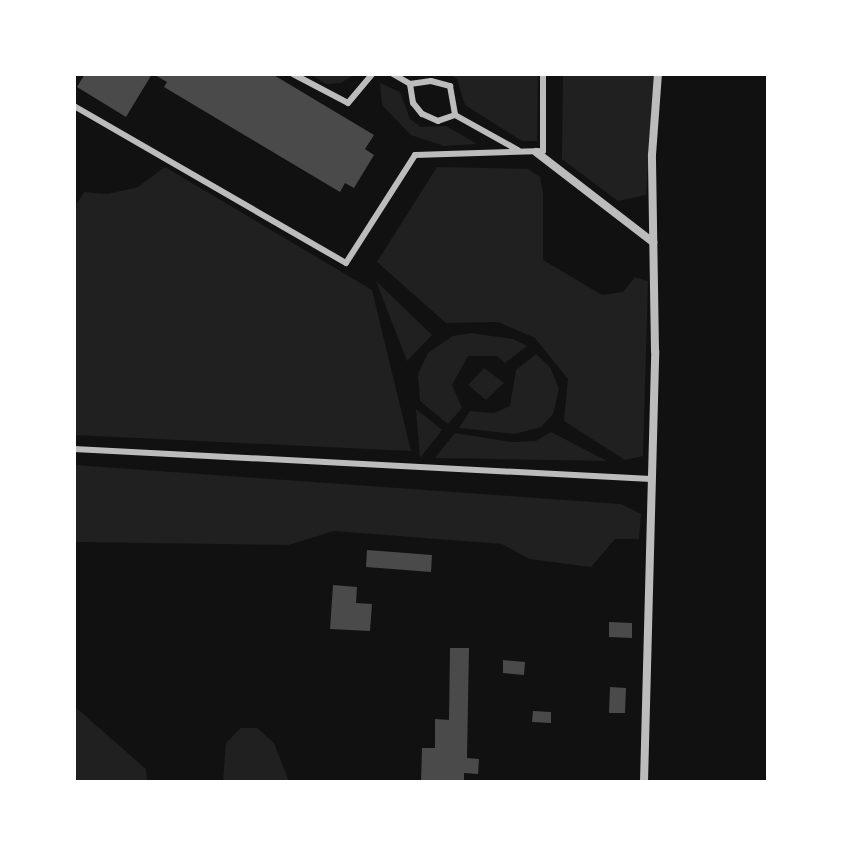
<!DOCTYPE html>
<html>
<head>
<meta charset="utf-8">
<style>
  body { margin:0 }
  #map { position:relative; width:842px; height:856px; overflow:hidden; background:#111; font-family:Mulish,sans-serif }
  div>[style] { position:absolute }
  .green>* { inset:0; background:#202020 }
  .building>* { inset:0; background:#4a4a4a }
  .service>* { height:6px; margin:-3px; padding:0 3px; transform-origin:3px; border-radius:3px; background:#bcbcbc }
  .minor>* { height:8px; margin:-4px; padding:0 4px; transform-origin:4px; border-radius:4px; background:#bcbcbc }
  span { translate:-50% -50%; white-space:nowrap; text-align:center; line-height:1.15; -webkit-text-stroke:6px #fff; paint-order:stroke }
  .frame { position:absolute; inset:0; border:76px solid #fff; pointer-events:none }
</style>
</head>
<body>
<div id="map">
  <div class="green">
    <div style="clip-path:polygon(310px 74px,355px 74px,341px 83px,326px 84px)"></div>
    <div style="clip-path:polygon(449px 74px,538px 74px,537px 141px,522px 141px,465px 105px,457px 79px)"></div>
    <div style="clip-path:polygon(563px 74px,654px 74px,646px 195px,618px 201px,562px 159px)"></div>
    <div style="clip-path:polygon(380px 83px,400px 92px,410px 119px,421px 127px,446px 126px,477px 144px,444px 146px,411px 135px,382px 105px)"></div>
    <div style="clip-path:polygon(165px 167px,372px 290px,411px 451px,74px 435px,74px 208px,84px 192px,108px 194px,138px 187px)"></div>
    <div style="clip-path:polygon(437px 167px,528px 169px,540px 177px,543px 192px,543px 260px,602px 295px,623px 292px,635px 277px,648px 281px,643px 456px,625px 460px,564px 421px,568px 379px,535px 338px,498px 322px,446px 323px,377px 262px)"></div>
    <div style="clip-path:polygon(376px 281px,432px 335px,407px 361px)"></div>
    <div style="clip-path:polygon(470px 333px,513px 339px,527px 346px,505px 363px,497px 356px,468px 356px,452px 385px,462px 408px,448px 424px,420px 401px,418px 374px,428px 353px,453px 336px)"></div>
    <div style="clip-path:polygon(536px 354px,550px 367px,559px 389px,553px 414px,541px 427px,514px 434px,459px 428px,470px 411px,494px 413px,510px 406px,516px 370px)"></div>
    <div style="clip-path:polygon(484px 368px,504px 383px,486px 400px,468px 385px)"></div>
    <div style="clip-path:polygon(416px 409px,442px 430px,420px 458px)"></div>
    <div style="clip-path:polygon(551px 432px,607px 461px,435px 458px,455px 433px,512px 442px,536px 441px)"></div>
    <div style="clip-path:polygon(74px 465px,621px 504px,641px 514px,639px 539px,615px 539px,591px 567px,529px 559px,502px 544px,334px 531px,288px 545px,74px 542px)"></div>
    <div style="clip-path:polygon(74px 706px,146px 769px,147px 782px,74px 781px)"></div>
    <div style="clip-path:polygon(241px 728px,257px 728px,274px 743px,289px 782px,223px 782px,226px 743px)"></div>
  </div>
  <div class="building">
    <div style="clip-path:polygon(85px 74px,152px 74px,126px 117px,77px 87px)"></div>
    <div style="clip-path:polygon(153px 74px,272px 74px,374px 135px,365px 149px,374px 155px,354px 188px,345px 183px,340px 192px,164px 87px,167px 82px)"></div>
    <div style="clip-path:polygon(367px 550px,432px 555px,431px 572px,366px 567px)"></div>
    <div style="clip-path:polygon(333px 585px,357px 587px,356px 603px,372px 604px,370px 631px,330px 629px)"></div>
    <div style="clip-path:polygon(609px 622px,632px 623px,632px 638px,609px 637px)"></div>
    <div style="clip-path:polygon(450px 648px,469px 648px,467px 758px,479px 759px,478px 774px,464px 773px,464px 782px,421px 782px,422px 748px,435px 748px,435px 719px,449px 720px)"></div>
    <div style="clip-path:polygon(503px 660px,525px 662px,524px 675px,503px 673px)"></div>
    <div style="clip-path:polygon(610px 687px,626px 688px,625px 713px,609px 713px)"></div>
    <div style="clip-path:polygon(533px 711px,551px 712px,551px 723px,532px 722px)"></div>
  </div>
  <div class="service">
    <div style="left:293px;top:74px;width:62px;rotate:27.8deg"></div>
    <div style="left:348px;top:103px;width:38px;rotate:-50deg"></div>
    <div style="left:393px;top:74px;width:20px;rotate:30deg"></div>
    <div style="left:410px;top:84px;width:21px;rotate:-8deg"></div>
    <div style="left:431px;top:81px;width:20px;rotate:15deg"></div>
    <div style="left:450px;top:86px;width:29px;rotate:80deg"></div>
    <div style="left:455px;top:115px;width:18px;rotate:161deg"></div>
    <div style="left:438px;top:121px;width:17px;rotate:-156deg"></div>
    <div style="left:422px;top:114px;width:14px;rotate:-129deg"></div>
    <div style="left:413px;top:103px;width:19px;rotate:-99deg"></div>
    <div style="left:74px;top:106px;width:314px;rotate:30deg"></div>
    <div style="left:346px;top:263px;width:128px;rotate:-57.4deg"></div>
    <div style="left:415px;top:155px;width:128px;rotate:-1.8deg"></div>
    <div style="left:543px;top:151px;width:77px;rotate:-90deg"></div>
    <div style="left:455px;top:115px;width:72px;rotate:29.1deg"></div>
    <div style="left:74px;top:449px;width:578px;rotate:2.98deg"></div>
  </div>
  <div class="minor">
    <div style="left:536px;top:152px;width:148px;rotate:37.6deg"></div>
    <div style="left:644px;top:782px;width:431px;rotate:-88.5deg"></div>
    <div style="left:655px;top:351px;width:196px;rotate:-90.9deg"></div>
    <div style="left:652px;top:155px;width:81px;rotate:-85.8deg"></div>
  </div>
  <div class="frame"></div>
</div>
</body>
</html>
